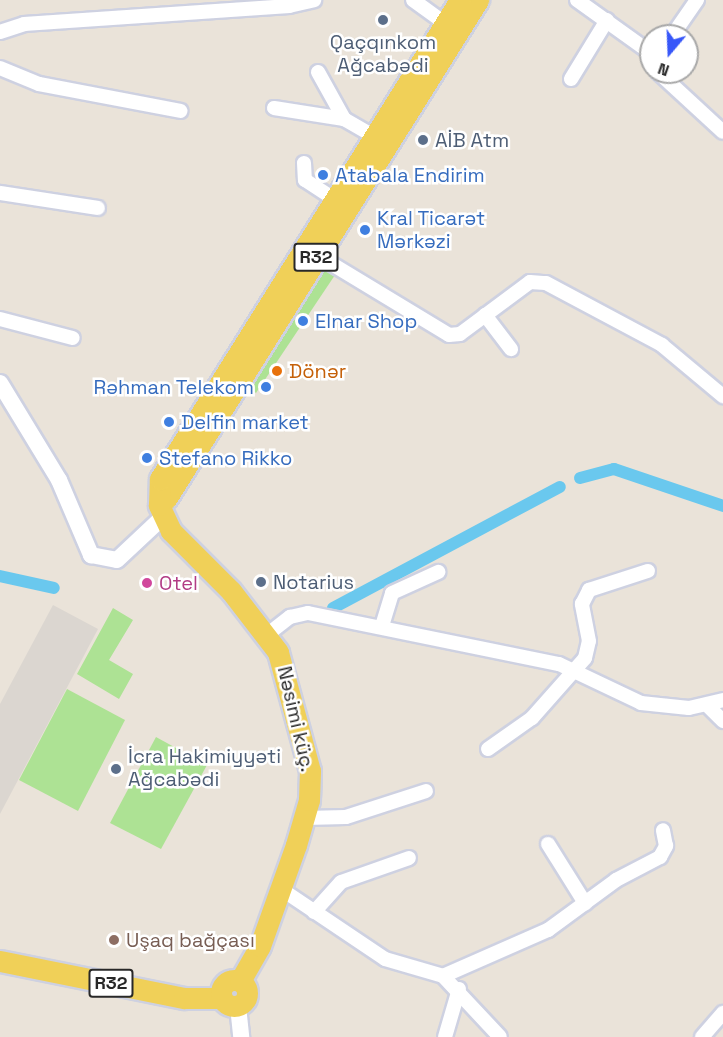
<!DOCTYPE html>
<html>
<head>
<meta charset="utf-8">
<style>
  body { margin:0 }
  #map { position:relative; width:723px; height:1037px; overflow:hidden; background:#eae3d9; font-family:"Space Grotesk",sans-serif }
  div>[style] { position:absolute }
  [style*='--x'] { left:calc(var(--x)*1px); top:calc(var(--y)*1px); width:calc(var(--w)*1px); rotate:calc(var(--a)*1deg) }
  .green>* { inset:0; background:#ade294 }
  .plaza>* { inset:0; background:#dbd6d0 }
  .canal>* { height:12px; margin:-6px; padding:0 6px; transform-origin:6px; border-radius:6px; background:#6ac8ee }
  .roads { filter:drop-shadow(2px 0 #ced1e1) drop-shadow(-2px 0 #ced1e1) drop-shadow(0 2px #ced1e1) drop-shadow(0 -2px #ced1e1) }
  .minor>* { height:14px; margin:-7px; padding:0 7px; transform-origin:7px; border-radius:7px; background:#fff }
  .tertiary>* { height:16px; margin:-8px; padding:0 8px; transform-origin:8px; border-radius:8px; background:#fff }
  .primary>* { height:21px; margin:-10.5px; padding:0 10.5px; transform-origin:10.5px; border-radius:10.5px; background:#f0d058 }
  .primary>.ring { margin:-10.5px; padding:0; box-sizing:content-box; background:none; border:21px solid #f0d058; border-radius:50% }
  .dots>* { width:16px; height:16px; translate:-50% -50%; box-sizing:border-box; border:3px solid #fff; border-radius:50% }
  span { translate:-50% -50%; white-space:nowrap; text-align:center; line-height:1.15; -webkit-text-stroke:5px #fff; paint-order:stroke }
  .shield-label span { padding:2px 4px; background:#fff; border:2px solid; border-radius:4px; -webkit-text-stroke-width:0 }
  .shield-label { font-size:18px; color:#282828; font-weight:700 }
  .service-label { font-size:20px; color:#4e5e75 }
  .left { translate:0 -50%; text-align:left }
  .shop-label { font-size:20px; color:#366cbe }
  .right { translate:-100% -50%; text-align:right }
  .food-label { font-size:20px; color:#c56008 }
  .hotel-label { font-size:20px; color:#b23c85 }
  .street-label { font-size:20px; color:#282828 }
  .education-label { font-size:20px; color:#785e54 }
  .north { position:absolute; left:639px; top:24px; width:60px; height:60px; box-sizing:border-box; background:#fff; border:2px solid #a9a9a9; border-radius:50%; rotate:199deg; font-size:16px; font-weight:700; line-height:24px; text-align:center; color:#282828 }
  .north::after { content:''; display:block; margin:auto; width:21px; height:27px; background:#3757f9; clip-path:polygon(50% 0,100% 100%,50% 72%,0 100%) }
</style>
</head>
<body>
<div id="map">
  <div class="green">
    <div style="clip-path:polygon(321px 268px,335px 275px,256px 393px,246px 385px)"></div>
    <div style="clip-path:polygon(113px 608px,133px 620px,109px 660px,133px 674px,119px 699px,77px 674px)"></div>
    <div style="clip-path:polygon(67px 689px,125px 720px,78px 811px,19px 780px)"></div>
    <div style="clip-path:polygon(156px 737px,207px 765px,161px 849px,110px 823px)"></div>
  </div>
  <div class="plaza">
    <div style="clip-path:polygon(53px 605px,98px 629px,0 814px,0 704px)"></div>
  </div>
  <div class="canal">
    <div style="--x:580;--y:478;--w:35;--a:-15"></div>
    <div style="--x:614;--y:469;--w:115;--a:18.7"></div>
    <div style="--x:0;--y:576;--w:55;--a:12.5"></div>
    <div style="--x:333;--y:608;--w:257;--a:-28.1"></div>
  </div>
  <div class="roads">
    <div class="minor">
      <div style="--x:413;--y:0;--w:39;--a:36"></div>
      <div style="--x:577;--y:0;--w:91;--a:35.6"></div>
      <div style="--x:0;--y:32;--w:25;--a:-18"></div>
      <div style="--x:24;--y:24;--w:266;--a:-3.9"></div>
      <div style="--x:289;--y:6;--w:26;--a:-13"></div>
      <div style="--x:672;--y:36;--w:44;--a:-55.2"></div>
      <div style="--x:0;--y:68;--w:42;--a:22.3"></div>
      <div style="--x:39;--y:84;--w:144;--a:10.8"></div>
      <div style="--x:318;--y:72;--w:54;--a:61"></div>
      <div style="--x:658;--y:72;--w:88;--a:42.7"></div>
      <div style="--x:571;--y:79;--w:69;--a:-58.6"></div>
      <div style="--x:274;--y:108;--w:71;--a:8.9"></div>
      <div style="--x:344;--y:119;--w:34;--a:30"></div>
      <div style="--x:304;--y:163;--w:17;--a:87"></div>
      <div style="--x:305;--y:180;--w:35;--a:33"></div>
      <div style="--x:0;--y:193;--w:99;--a:8.7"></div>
      <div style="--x:317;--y:255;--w:154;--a:31.2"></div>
      <div style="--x:449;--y:335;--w:11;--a:-5"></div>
      <div style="--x:460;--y:334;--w:87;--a:-36.6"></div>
      <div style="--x:530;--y:282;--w:16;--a:4"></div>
      <div style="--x:546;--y:283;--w:132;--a:28.1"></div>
      <div style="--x:662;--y:345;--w:80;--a:39.9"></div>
      <div style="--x:485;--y:315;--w:43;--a:52.6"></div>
      <div style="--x:0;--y:319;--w:75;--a:14.6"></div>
      <div style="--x:382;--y:626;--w:34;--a:-73"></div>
      <div style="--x:392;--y:593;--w:51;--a:-24.5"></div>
      <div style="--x:268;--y:634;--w:28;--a:-38"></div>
      <div style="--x:290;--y:617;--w:18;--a:-13"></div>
      <div style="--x:308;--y:613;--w:256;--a:11.5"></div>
      <div style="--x:559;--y:664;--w:91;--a:25.4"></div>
      <div style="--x:641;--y:703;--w:48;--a:5.9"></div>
      <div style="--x:689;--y:708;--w:35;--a:-13"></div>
      <div style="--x:709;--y:707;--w:20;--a:45"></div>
      <div style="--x:488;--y:749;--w:54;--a:-35.2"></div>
      <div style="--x:532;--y:718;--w:80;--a:-48.5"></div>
      <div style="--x:585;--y:658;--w:17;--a:-77"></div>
      <div style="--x:589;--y:641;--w:38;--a:-101"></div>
      <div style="--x:582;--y:604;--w:16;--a:-63"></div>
      <div style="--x:589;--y:590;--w:62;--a:-17.9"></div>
      <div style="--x:305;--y:818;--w:41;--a:-1.4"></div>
      <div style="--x:346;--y:817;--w:84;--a:-18"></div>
      <div style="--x:548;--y:844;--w:70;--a:57.9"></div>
      <div style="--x:281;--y:889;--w:125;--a:33.9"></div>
      <div style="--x:385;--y:959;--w:60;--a:16.3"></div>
      <div style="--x:443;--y:976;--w:83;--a:46.9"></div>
      <div style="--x:314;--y:912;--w:40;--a:-48"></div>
      <div style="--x:341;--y:882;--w:72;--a:-19.4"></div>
      <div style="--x:443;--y:976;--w:115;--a:-23.7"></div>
      <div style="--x:548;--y:930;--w:84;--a:-36.3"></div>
      <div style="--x:616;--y:880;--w:50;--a:-27.6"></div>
      <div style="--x:660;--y:857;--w:13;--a:-61"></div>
      <div style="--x:666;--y:846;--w:16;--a:-101"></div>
      <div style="--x:445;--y:1037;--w:50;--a:-73.7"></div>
      <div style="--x:702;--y:1037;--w:32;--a:-49"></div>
    </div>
    <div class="tertiary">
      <div style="--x:0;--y:383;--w:114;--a:58.7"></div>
      <div style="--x:59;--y:480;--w:82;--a:66.9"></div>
      <div style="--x:91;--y:555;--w:26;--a:11"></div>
      <div style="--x:117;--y:560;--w:63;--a:-43.1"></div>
      <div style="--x:238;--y:1006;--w:31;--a:84"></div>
    </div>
    <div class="primary">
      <div style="--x:166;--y:499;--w:589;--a:-57.98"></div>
      <div style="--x:0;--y:961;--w:188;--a:11.4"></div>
      <div style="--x:184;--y:998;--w:38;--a:0"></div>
      <div class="ring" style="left:221px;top:980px;width:5px;height:5px"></div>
      <div style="--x:240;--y:981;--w:40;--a:-60.3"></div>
      <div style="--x:260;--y:946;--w:107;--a:-70.4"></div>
      <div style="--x:296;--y:845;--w:47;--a:-73.9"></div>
      <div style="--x:309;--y:800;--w:29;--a:-88"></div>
      <div style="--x:310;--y:771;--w:123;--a:-105.1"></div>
      <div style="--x:278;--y:652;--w:77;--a:-127.6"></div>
      <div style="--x:231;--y:591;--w:85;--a:-135"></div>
      <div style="--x:171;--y:531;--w:29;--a:-115"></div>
      <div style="--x:159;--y:505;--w:26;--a:-88"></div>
      <div style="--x:160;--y:479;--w:565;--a:-57.94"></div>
    </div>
  </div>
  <div class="dots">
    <div style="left:383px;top:20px;background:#5c6f8a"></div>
    <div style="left:423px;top:140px;background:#5c6f8a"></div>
    <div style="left:323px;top:175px;background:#3f7fe0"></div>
    <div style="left:365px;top:230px;background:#3f7fe0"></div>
    <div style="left:303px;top:321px;background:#3f7fe0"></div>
    <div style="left:277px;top:371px;background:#e8710a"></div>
    <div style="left:266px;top:387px;background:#3f7fe0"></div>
    <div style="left:169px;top:422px;background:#3f7fe0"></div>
    <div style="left:147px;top:458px;background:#3f7fe0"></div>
    <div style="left:261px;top:582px;background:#5c6f8a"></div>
    <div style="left:147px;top:583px;background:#d1479c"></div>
    <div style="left:116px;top:769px;background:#5c6f8a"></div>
    <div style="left:114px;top:940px;background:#8d6e63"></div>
  </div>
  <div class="shield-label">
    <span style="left:316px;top:257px">R32</span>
    <span style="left:111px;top:983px">R32</span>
  </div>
  <div class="service-label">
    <span style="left:383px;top:54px">Qaçqınkom<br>Ağcabədi</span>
    <span class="left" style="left:435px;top:140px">AİB Atm</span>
    <span class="left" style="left:273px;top:582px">Notarius</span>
    <span class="left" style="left:128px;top:768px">İcra Hakimiyyəti<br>Ağcabədi</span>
  </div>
  <div class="shop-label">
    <span class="left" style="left:335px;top:175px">Atabala Endirim</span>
    <span class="left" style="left:377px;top:230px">Kral Ticarət<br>Mərkəzi</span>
    <span class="left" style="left:315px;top:321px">Elnar Shop</span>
    <span class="right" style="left:254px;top:387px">Rəhman Telekom</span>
    <span class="left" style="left:181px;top:422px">Delfin market</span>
    <span class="left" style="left:159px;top:458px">Stefano Rikko</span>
  </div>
  <div class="food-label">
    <span class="left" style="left:289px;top:371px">Dönər</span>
  </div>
  <div class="hotel-label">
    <span class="left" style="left:159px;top:583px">Otel</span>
  </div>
  <div class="street-label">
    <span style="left:296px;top:719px;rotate:77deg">Nəsimi küç.</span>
  </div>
  <div class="education-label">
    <span class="left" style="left:126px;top:940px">Uşaq bağçası</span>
  </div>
  <div class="north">N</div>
</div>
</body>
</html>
